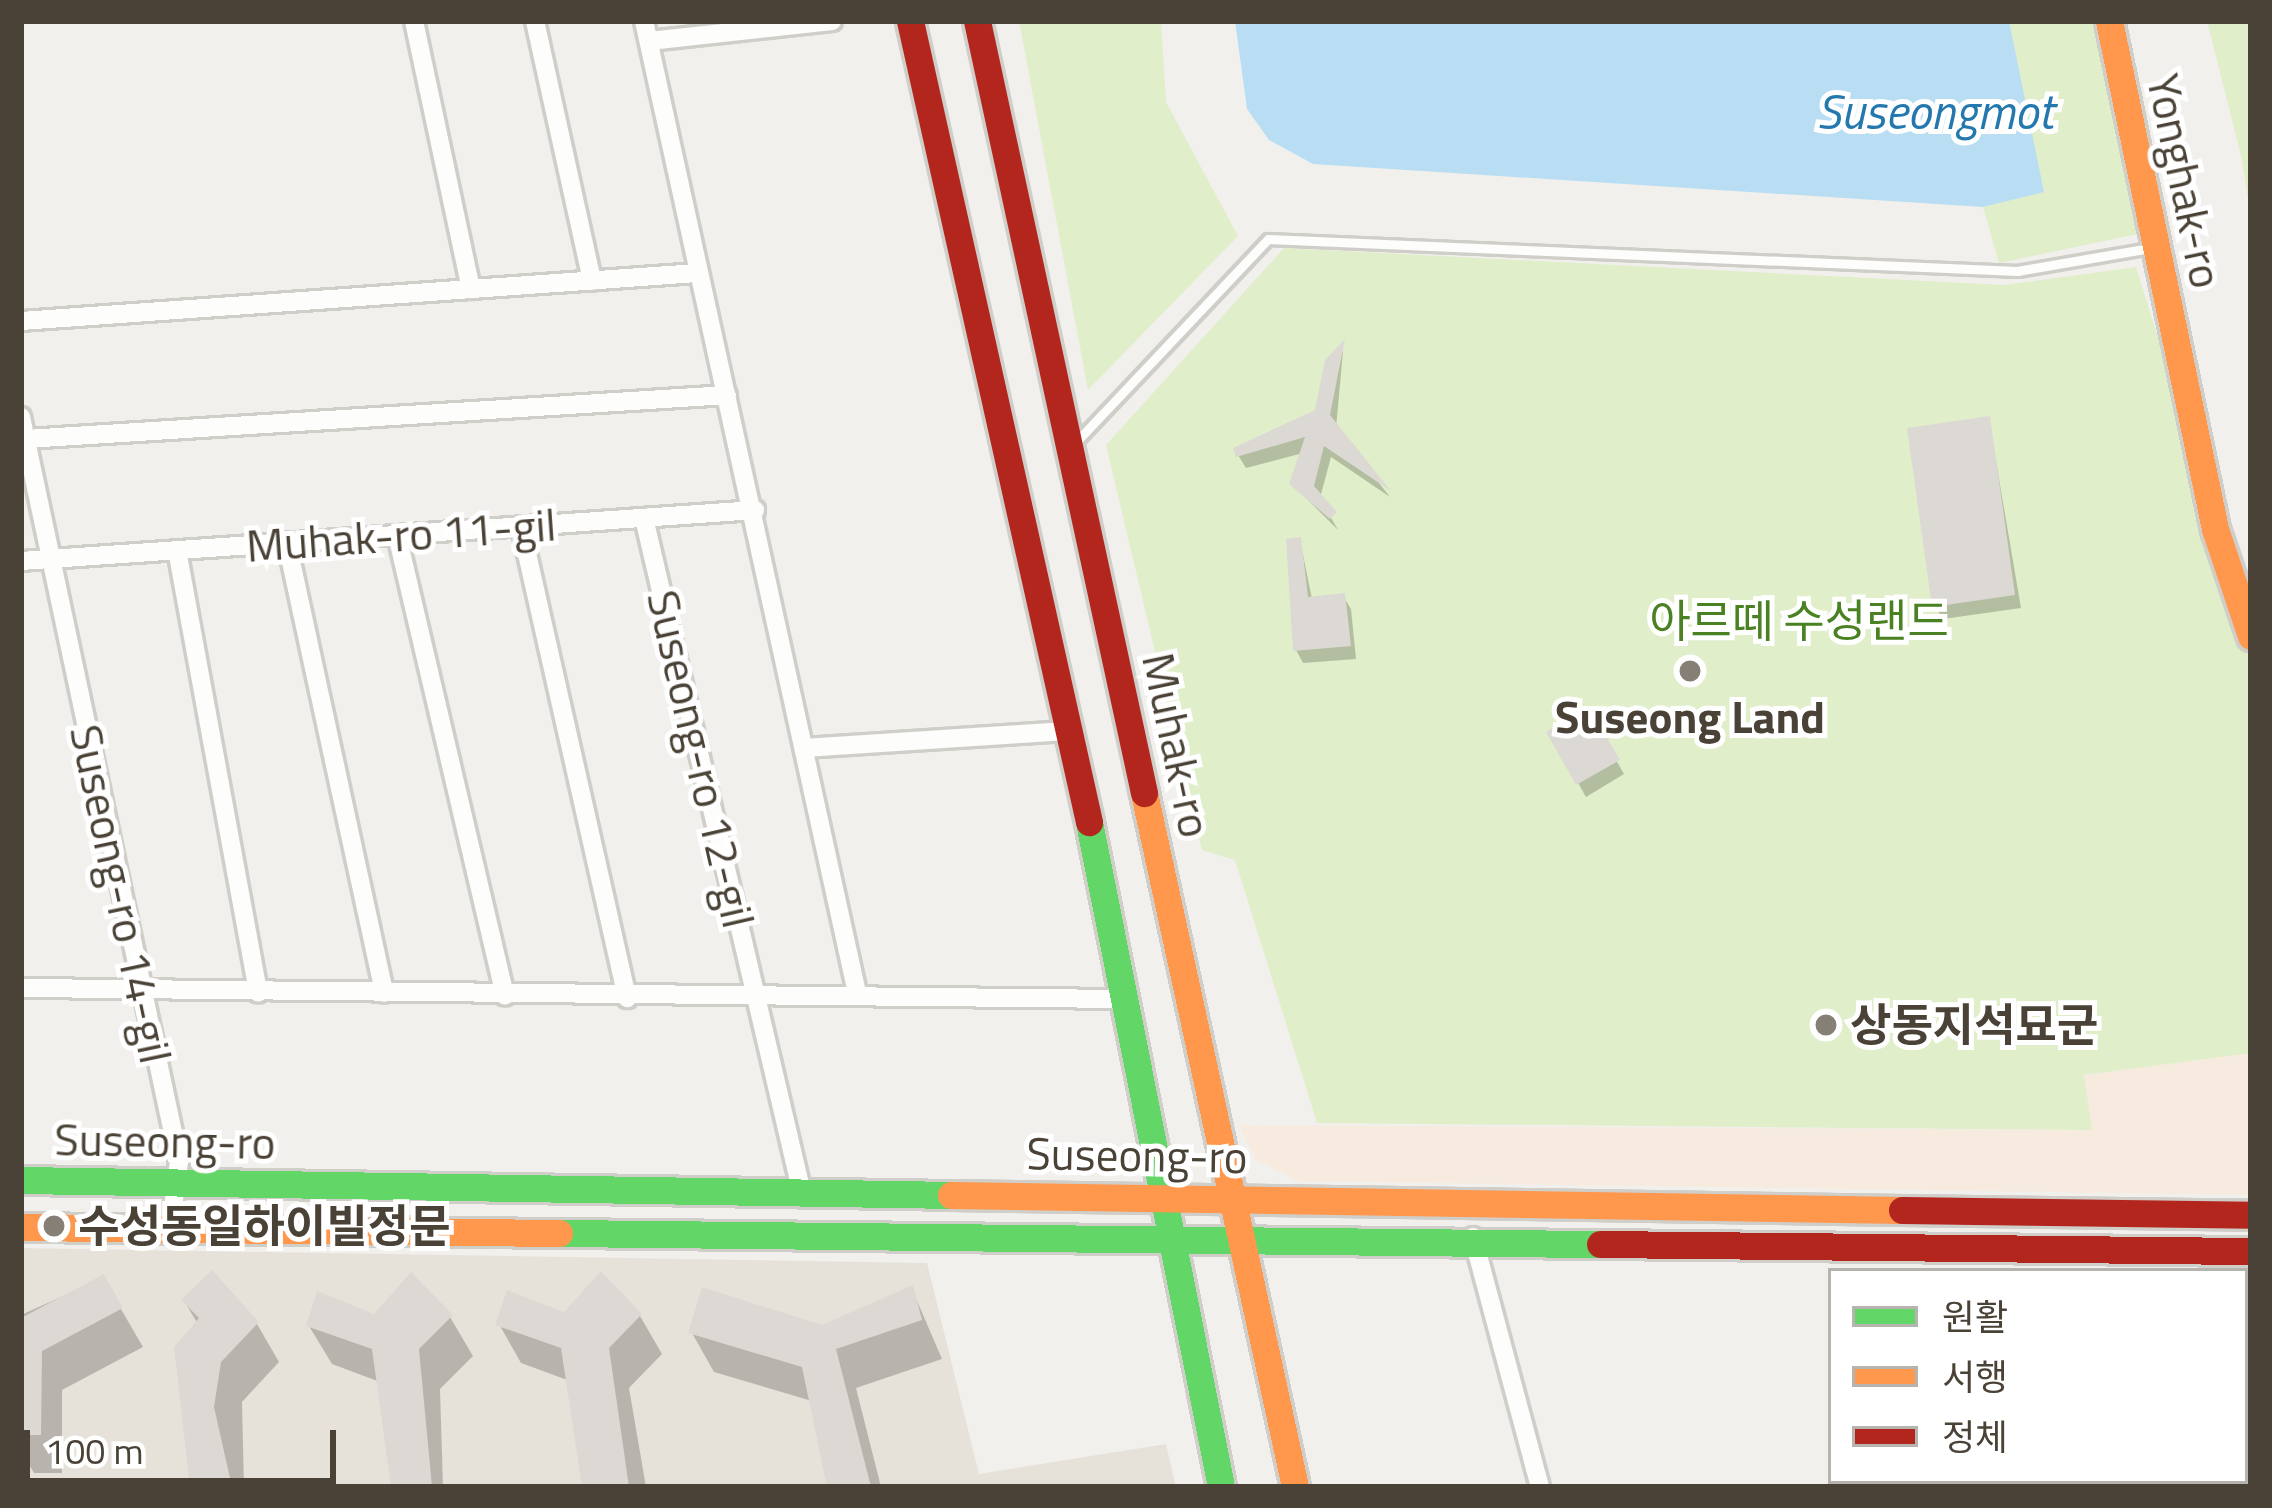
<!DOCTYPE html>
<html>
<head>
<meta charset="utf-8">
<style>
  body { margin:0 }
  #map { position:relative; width:2272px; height:1508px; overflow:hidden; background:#f2f0ec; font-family:"Titillium Web","Noto Sans KR",sans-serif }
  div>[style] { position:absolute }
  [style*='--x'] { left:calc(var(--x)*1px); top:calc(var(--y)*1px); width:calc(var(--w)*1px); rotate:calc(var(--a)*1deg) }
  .residential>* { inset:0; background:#e7e2d9 }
  .commercial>* { inset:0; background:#f6ebde }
  .green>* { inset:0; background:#e0eeca }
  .water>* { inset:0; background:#b9def4 }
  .shadow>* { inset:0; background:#0003 }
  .building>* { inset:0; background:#dcd9d4 }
  .roads { filter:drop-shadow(3px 0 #d0cec9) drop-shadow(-3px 0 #d0cec9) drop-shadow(0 3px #d0cec9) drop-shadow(0 -3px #d0cec9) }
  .lane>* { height:9px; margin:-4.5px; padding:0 4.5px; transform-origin:4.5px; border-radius:4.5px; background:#fdfdfc }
  .street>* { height:18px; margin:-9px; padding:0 9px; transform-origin:9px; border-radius:9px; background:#fdfdfc }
  .fast>* { height:27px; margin:-13.5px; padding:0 13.5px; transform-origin:13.5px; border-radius:13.5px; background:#63d668 }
  .slow>* { height:27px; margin:-13.5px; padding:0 13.5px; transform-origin:13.5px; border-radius:13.5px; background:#ff974d }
  .jam>* { height:27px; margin:-13.5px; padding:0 13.5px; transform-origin:13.5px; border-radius:13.5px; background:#b3261e }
  .dots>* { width:33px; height:33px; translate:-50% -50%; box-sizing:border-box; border:6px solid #fff; border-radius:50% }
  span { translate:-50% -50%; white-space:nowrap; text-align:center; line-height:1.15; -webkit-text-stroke:10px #fff; paint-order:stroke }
  .street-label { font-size:45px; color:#4a4236 }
  .park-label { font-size:45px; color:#4a8223 }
  .poi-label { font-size:45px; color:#4a4236; font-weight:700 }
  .left { translate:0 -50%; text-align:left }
  .water-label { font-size:48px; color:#2378ae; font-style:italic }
  .frame { position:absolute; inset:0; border:24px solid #4a4236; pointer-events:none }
  .legend { position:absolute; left:1828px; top:1268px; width:420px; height:216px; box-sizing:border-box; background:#fff; border:3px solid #b7b3af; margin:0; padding:15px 21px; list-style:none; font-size:36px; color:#4a4236 }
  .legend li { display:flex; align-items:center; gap:24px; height:60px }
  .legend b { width:60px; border:3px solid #b7b3af }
  .scale { position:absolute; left:24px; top:1430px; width:312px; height:54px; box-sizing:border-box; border:6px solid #4a4236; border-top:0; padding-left:15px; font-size:36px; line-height:42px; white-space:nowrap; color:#4a4236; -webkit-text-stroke:9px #fff; paint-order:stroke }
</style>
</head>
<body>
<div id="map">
  <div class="residential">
    <div style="clip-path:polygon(21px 1248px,927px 1263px,979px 1474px,1166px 1444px,1176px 1487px,21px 1487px)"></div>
  </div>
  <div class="commercial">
    <div style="clip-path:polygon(2251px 1053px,2251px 1195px,1298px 1181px,1256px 1160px,1239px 1125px,2091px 1130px,2084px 1075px)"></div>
  </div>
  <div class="green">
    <div style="clip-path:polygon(1019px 21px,1161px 21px,1166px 102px,1238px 236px,1088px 390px)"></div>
    <div style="clip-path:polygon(2009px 21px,2095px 21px,2143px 233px,1999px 263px,1983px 207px,2043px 192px)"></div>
    <div style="clip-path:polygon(2207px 21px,2251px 21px,2251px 216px,2241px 156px)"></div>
    <div style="clip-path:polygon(1284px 248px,2004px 285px,2136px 267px,2251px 637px,2251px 1053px,2084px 1075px,2092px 1130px,1317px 1123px,1235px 860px,1202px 850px,1106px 445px)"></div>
  </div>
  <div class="water">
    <div style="clip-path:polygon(1235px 21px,2009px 21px,2044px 192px,1983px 207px,1313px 164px,1269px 140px,1247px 109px)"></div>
  </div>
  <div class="shadow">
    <div style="clip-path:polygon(1343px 351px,1336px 428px,1390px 497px,1331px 457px,1320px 498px,1338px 530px,1292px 484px,1303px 453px,1246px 468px,1238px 455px,1317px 412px,1328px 362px)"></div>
    <div style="clip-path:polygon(1989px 420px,2021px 608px,1943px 619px,1935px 606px)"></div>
    <div style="clip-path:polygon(1300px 540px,1312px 599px,1343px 596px,1351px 609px,1356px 659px,1303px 663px,1296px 650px)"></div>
    <div style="clip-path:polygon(1588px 711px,1624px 774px,1586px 797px,1550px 733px)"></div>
    <div style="clip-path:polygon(103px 1278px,143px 1347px,62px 1390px,62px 1473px,34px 1473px,21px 1451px,21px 1315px)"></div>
    <div style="clip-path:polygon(912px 1289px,942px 1359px,856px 1388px,881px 1487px,830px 1487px,812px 1401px,714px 1372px,692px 1333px,822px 1328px)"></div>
    <div style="clip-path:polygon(184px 1301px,257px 1324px,279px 1362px,242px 1402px,244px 1487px,196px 1487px,178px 1348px,198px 1324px)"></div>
    <div style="clip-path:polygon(564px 1316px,640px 1316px,662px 1354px,629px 1388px,646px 1487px,589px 1487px,570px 1381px,521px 1363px,499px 1324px)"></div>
    <div style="clip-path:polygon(375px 1317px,450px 1317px,473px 1356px,440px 1389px,443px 1487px,399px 1487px,380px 1382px,332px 1364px,309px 1326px)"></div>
  </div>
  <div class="building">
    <div style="clip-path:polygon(1345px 339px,1330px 415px,1391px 491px,1324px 446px,1314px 486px,1337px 512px,1330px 519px,1289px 484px,1305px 437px,1236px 457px,1233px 448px,1315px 410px,1325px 360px)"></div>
    <div style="clip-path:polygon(1990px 416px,2015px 595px,1932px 607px,1907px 428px)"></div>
    <div style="clip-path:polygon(1301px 537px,1308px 597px,1345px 593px,1351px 646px,1293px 651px,1286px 539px)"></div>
    <div style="clip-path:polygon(1589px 707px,1620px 760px,1576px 785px,1546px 732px)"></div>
    <div style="clip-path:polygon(212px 1270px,259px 1322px,221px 1362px,214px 1407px,232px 1487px,190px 1487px,174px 1347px,199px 1318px,181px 1300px)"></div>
    <div style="clip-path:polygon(601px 1271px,642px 1314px,609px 1348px,629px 1487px,582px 1487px,561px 1348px,495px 1325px,507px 1290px,564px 1312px)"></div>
    <div style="clip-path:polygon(411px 1272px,453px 1315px,419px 1349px,432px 1487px,391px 1487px,372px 1349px,306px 1326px,317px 1291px,374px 1314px)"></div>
    <div style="clip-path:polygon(104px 1274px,123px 1308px,42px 1351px,41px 1435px,21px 1435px,21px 1318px)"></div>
    <div style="clip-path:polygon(913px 1285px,922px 1320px,836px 1349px,871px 1487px,827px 1487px,802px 1367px,688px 1333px,702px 1287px,822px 1325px)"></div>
  </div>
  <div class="roads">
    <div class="lane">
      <div style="--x:1076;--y:442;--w:279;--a:-46.6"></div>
      <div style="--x:1268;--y:239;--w:750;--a:2.45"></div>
      <div style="--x:2017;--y:271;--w:135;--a:-9.8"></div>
    </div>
    <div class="street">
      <div style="--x:414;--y:21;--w:274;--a:78"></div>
      <div style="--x:535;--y:21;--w:266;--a:77.6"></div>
      <div style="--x:644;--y:21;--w:995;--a:77.64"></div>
      <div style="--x:649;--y:41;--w:184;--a:-6.2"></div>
      <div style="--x:21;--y:321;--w:679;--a:-4.06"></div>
      <div style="--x:21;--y:417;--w:761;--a:78.01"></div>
      <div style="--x:179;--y:1161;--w:70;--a:97.4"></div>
      <div style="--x:26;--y:439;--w:702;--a:-3.59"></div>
      <div style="--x:644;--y:518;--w:689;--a:76.83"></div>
      <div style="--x:521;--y:527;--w:483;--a:77.3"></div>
      <div style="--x:397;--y:535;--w:473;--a:76.8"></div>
      <div style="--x:287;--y:543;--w:460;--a:77.8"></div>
      <div style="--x:177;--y:550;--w:450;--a:79.6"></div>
      <div style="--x:21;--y:561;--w:736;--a:-3.97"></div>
      <div style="--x:805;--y:748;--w:265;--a:-3.7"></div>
      <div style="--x:21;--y:988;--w:1108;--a:0.57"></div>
      <div style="--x:1473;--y:1237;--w:259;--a:75"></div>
      <div style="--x:2186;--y:1481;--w:6;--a:72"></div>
      <div style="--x:1877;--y:1487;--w:66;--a:-5.2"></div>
    </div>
    <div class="fast">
      <div style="--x:1089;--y:822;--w:678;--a:78.77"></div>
      <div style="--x:21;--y:1180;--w:930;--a:0.92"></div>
      <div style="--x:559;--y:1233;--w:1041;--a:0.61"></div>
    </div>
    <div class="slow">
      <div style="--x:2109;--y:21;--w:519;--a:78.21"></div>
      <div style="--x:2215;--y:529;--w:113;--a:71.4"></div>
      <div style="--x:1144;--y:793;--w:710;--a:77.72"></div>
      <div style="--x:951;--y:1195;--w:951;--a:0.9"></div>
      <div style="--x:21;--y:1227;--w:538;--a:0.64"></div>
    </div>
    <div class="jam">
      <div style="--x:910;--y:21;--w:821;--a:77.4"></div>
      <div style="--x:977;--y:21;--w:790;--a:77.79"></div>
      <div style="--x:1902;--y:1210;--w:349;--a:0.8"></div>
      <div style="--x:1600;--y:1244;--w:651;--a:0.62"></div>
    </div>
  </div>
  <div class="dots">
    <div style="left:1690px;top:671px;background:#857f76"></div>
    <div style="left:1826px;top:1025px;background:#857f76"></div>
    <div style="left:54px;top:1226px;background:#857f76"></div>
  </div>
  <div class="street-label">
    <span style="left:2185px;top:181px;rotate:78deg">Yonghak-ro</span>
    <span style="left:401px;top:535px;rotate:-4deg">Muhak-ro 11-gil</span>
    <span style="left:1177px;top:745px;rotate:78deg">Muhak-ro</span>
    <span style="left:701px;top:759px;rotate:77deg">Suseong-ro 12-gil</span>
    <span style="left:121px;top:894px;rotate:78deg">Suseong-ro 14-gil</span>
    <span style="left:165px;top:1141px;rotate:1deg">Suseong-ro</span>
    <span style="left:1137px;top:1155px;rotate:1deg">Suseong-ro</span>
  </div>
  <div class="park-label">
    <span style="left:1799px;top:621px">아르떼 수성랜드</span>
  </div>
  <div class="poi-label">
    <span style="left:1690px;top:717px">Suseong Land</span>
    <span class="left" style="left:1850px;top:1025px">상동지석묘군</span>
    <span class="left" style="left:78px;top:1226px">수성동일하이빌정문</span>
  </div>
  <div class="water-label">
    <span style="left:1935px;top:112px">Suseongmot</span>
  </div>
  <div class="frame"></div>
  <ul class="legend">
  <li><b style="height:15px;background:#63d668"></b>원활</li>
  <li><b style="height:15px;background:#ff974d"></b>서행</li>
  <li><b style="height:15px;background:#b3261e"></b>정체</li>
  </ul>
  <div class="scale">100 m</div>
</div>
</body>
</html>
